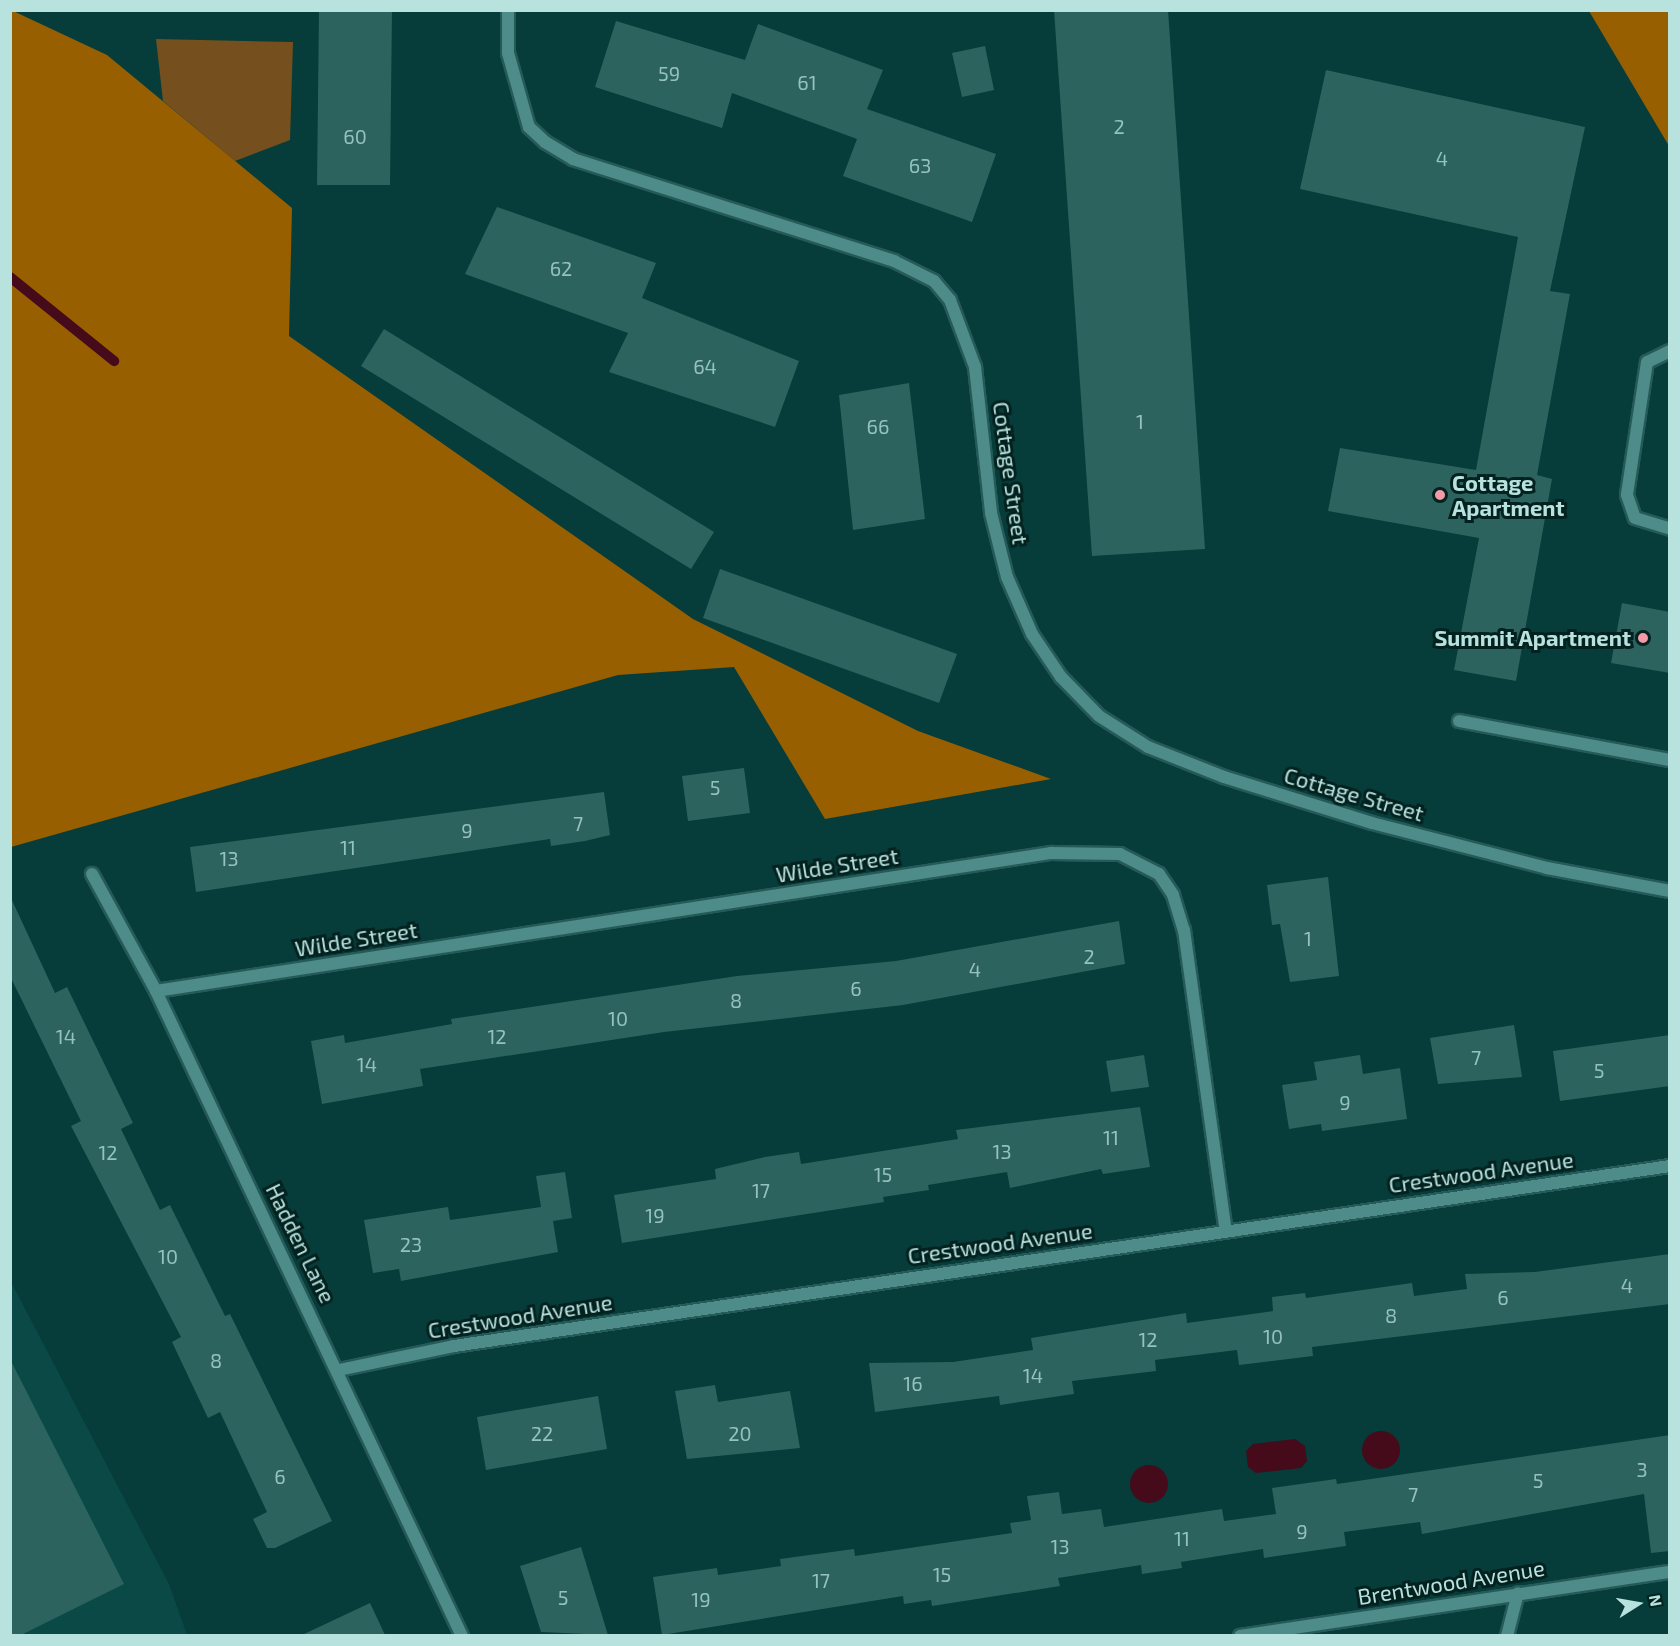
<!DOCTYPE html>
<html>
<head>
<meta charset="utf-8">
<style>
  body { margin:0 }
  #map { position:relative; width:1680px; height:1646px; overflow:hidden; background:#063c3a; font-family:"Exo 2",sans-serif }
  div>[style] { position:absolute }
  [style*='--x'] { left:calc(var(--x)*1px); top:calc(var(--y)*1px); width:calc(var(--w)*1px); rotate:calc(var(--a)*1deg) }
  .built>* { inset:0; background:#0a4946 }
  .green>* { inset:0; background:#754f1e }
  .forest>* { inset:0; background:#985f00 }
  .water>* { inset:0; background:#450b1b }
  .round { border-radius:50% }
  .stream>* { height:10px; margin:-5px; padding:0 5px; transform-origin:5px; border-radius:5px; background:#450b1b }
  .building>* { inset:0; background:#2c635f }
  .roads { filter:drop-shadow(2px 0 #265a58) drop-shadow(-2px 0 #265a58) drop-shadow(0 2px #265a58) drop-shadow(0 -2px #265a58) }
  .service>* { height:12px; margin:-6px; padding:0 6px; transform-origin:6px; border-radius:6px; background:#4d8c88 }
  .minor>* { height:12px; margin:-6px; padding:0 6px; transform-origin:6px; border-radius:6px; background:#4d8c88 }
  .dots>* { width:16px; height:16px; translate:-50% -50%; box-sizing:border-box; border:3px solid #03211f; border-radius:50% }
  span { translate:-50% -50%; white-space:nowrap; text-align:center; line-height:1.15; -webkit-text-stroke:6px #03211f; paint-order:stroke }
  .number-label { font-size:20px; color:#95c2be }
  .number-label span { -webkit-text-stroke-width:0 }
  .street-label { font-size:22px; color:#b8e2de }
  .poi-label { font-size:22px; color:#b8e2de; font-weight:700 }
  .left { translate:0 -50%; text-align:left }
  .right { translate:-100% -50%; text-align:right }
  .frame { position:absolute; inset:0; border:12px solid #b8e2de; pointer-events:none }
  .north { position:absolute; left:1608px; top:1574px; width:60px; height:60px; -webkit-text-stroke:4px #03211f; paint-order:stroke; rotate:79deg; font-size:16px; font-weight:700; line-height:24px; text-align:center; color:#b8e2de }
  .north::after { content:''; display:block; margin:auto; width:21px; height:27px; background:#b8e2de; clip-path:polygon(50% 0,100% 100%,50% 72%,0 100%) }
</style>
</head>
<body>
<div id="map">
  <div class="built">
    <div style="clip-path:polygon(10px 1280px,169px 1584px,187px 1635px,11px 1635px)"></div>
  </div>
  <div class="green">
    <div style="clip-path:polygon(156px 39px,293px 42px,290px 140px,235px 161px,163px 101px)"></div>
  </div>
  <div class="forest">
    <div style="clip-path:polygon(11px 10px,107px 55px,292px 208px,289px 336px,693px 619px,918px 731px,1051px 779px,825px 819px,734px 667px,618px 675px,11px 847px)"></div>
    <div style="clip-path:polygon(1589px 11px,1669px 11px,1669px 146px)"></div>
  </div>
  <div class="water">
    <div class="round" style="left:1362px;top:1431px;width:38px;height:38px"></div>
    <div style="clip-path:polygon(1295px 1439px,1305px 1446px,1307px 1461px,1301px 1468px,1256px 1473px,1248px 1467px,1246px 1451px,1253px 1444px)"></div>
    <div class="round" style="left:1130px;top:1465px;width:38px;height:38px"></div>
  </div>
  <div class="stream">
    <div style="--x:10;--y:277;--w:134;--a:38.9"></div>
  </div>
  <div class="building">
    <div style="clip-path:polygon(319px 10px,392px 10px,390px 185px,317px 185px)"></div>
    <div style="clip-path:polygon(1054px 10px,1168px 10px,1205px 549px,1092px 556px)"></div>
    <div style="clip-path:polygon(616px 21px,745px 60px,758px 24px,883px 70px,867px 109px,996px 154px,972px 222px,843px 176px,857px 139px,732px 93px,722px 128px,595px 87px)"></div>
    <div style="clip-path:polygon(985px 46px,994px 90px,962px 97px,952px 53px)"></div>
    <div style="clip-path:polygon(1326px 70px,1585px 127px,1550px 291px,1570px 294px,1537px 475px,1552px 479px,1516px 681px,1454px 670px,1479px 538px,1328px 511px,1340px 448px,1476px 470px,1518px 237px,1300px 189px)"></div>
    <div style="clip-path:polygon(497px 207px,656px 263px,642px 298px,799px 361px,775px 427px,609px 372px,628px 333px,465px 274px)"></div>
    <div style="clip-path:polygon(384px 329px,714px 532px,691px 569px,361px 366px)"></div>
    <div style="clip-path:polygon(909px 383px,925px 519px,853px 530px,839px 395px)"></div>
    <div style="clip-path:polygon(720px 569px,957px 654px,939px 703px,703px 618px)"></div>
    <div style="clip-path:polygon(1622px 603px,1670px 612px,1670px 673px,1611px 663px)"></div>
    <div style="clip-path:polygon(744px 768px,750px 813px,688px 821px,682px 776px)"></div>
    <div style="clip-path:polygon(604px 792px,610px 835px,585px 841px,551px 846px,550px 839px,196px 892px,190px 847px)"></div>
    <div style="clip-path:polygon(1328px 877px,1339px 976px,1290px 982px,1280px 924px,1272px 925px,1267px 885px)"></div>
    <div style="clip-path:polygon(10px 896px,55px 993px,67px 987px,133px 1123px,121px 1129px,160px 1210px,170px 1205px,225px 1316px,230px 1314px,332px 1521px,275px 1548px,267px 1548px,253px 1519px,267px 1512px,220px 1412px,208px 1418px,172px 1342px,181px 1337px,71px 1126px,81px 1121px,10px 976px)"></div>
    <div style="clip-path:polygon(1119px 921px,1125px 964px,903px 1005px,664px 1032px,420px 1069px,423px 1086px,322px 1104px,311px 1041px,344px 1035px,345px 1043px,452px 1024px,451px 1019px,737px 976px,896px 961px)"></div>
    <div style="clip-path:polygon(1514px 1025px,1522px 1077px,1438px 1084px,1430px 1038px)"></div>
    <div style="clip-path:polygon(1670px 1035px,1670px 1086px,1560px 1101px,1553px 1051px)"></div>
    <div style="clip-path:polygon(1144px 1055px,1149px 1087px,1111px 1092px,1106px 1061px)"></div>
    <div style="clip-path:polygon(1360px 1055px,1363px 1074px,1400px 1068px,1407px 1119px,1322px 1131px,1321px 1124px,1289px 1129px,1282px 1085px,1317px 1080px,1314px 1062px)"></div>
    <div style="clip-path:polygon(1140px 1107px,1150px 1167px,1103px 1174px,1101px 1169px,1010px 1188px,1007px 1172px,928px 1185px,929px 1190px,883px 1197px,884px 1202px,622px 1243px,614px 1195px,716px 1179px,715px 1169px,765px 1157px,799px 1152px,801px 1164px,958px 1139px,956px 1130px)"></div>
    <div style="clip-path:polygon(565px 1172px,572px 1218px,553px 1221px,558px 1252px,401px 1281px,399px 1269px,373px 1273px,364px 1220px,448px 1207px,450px 1220px,541px 1207px,536px 1176px)"></div>
    <div style="clip-path:polygon(1670px 1254px,1670px 1304px,1312px 1347px,1313px 1356px,1239px 1365px,1237px 1350px,1155px 1360px,1156px 1371px,1072px 1381px,1074px 1394px,1000px 1405px,999px 1396px,875px 1412px,869px 1363px,953px 1362px,1033px 1350px,1031px 1338px,1186px 1313px,1187px 1323px,1273px 1311px,1272px 1297px,1305px 1293px,1306px 1298px,1412px 1283px,1414px 1296px,1467px 1289px,1465px 1274px,1535px 1272px)"></div>
    <div style="clip-path:polygon(10px 1359px,124px 1584px,21px 1635px,10px 1635px)"></div>
    <div style="clip-path:polygon(715px 1385px,718px 1402px,790px 1391px,800px 1448px,687px 1459px,675px 1391px)"></div>
    <div style="clip-path:polygon(598px 1396px,607px 1449px,486px 1470px,477px 1417px)"></div>
    <div style="clip-path:polygon(1670px 1435px,1670px 1551px,1651px 1553px,1644px 1494px,1422px 1534px,1420px 1522px,1344px 1532px,1346px 1546px,1264px 1558px,1263px 1549px,1181px 1562px,1182px 1568px,1142px 1574px,1141px 1565px,1058px 1578px,1060px 1586px,932px 1606px,931px 1600px,904px 1604px,903px 1596px,662px 1635px,653px 1577px,717px 1568px,718px 1575px,781px 1566px,780px 1559px,854px 1549px,855px 1556px,1012px 1533px,1010px 1523px,1031px 1520px,1027px 1496px,1059px 1492px,1062px 1514px,1101px 1509px,1104px 1527px,1222px 1509px,1224px 1521px,1276px 1514px,1272px 1488px,1336px 1479px,1337px 1484px)"></div>
    <div style="clip-path:polygon(581px 1547px,608px 1635px,541px 1632px,520px 1566px)"></div>
    <div style="clip-path:polygon(370px 1603px,385px 1635px,302px 1635px)"></div>
  </div>
  <div class="roads">
    <div class="service">
      <div style="--x:1670;--y:351;--w:25;--a:154"></div>
      <div style="--x:1647;--y:362;--w:134;--a:98.6"></div>
      <div style="--x:1627;--y:495;--w:24;--a:71"></div>
      <div style="--x:1635;--y:518;--w:37;--a:17"></div>
      <div style="--x:1459;--y:721;--w:215;--a:10.5"></div>
      <div style="--x:1507;--y:1636;--w:44;--a:-75.7"></div>
    </div>
    <div class="minor">
      <div style="--x:508;--y:10;--w:43;--a:90"></div>
      <div style="--x:508;--y:53;--w:77;--a:74.2"></div>
      <div style="--x:529;--y:127;--w:22;--a:43"></div>
      <div style="--x:545;--y:142;--w:33;--a:31"></div>
      <div style="--x:573;--y:159;--w:337;--a:17.6"></div>
      <div style="--x:894;--y:261;--w:45;--a:26.6"></div>
      <div style="--x:934;--y:281;--w:25;--a:50"></div>
      <div style="--x:950;--y:300;--w:72;--a:69.5"></div>
      <div style="--x:975;--y:367;--w:147;--a:83.7"></div>
      <div style="--x:991;--y:513;--w:66;--a:76"></div>
      <div style="--x:1007;--y:577;--w:62;--a:66.3"></div>
      <div style="--x:1032;--y:634;--w:52;--a:56"></div>
      <div style="--x:1061;--y:677;--w:54;--a:45.7"></div>
      <div style="--x:1099;--y:716;--w:58;--a:32.3"></div>
      <div style="--x:1148;--y:747;--w:82;--a:21.5"></div>
      <div style="--x:1224;--y:777;--w:155;--a:17.3"></div>
      <div style="--x:1372;--y:823;--w:181;--a:14.4"></div>
      <div style="--x:1547;--y:868;--w:125;--a:10.6"></div>
      <div style="--x:92;--y:874;--w:133;--a:61.3"></div>
      <div style="--x:156;--y:991;--w:714;--a:64.62"></div>
      <div style="--x:156;--y:991;--w:906;--a:-8.77"></div>
      <div style="--x:1051;--y:853;--w:69;--a:0.8"></div>
      <div style="--x:1120;--y:854;--w:44;--a:27.1"></div>
      <div style="--x:1159;--y:874;--w:25;--a:56"></div>
      <div style="--x:1173;--y:895;--w:37;--a:73"></div>
      <div style="--x:1184;--y:930;--w:304;--a:82.1"></div>
      <div style="--x:339;--y:1370;--w:117;--a:-11.8"></div>
      <div style="--x:454;--y:1346;--w:1229;--a:-8.42"></div>
      <div style="--x:1240;--y:1636;--w:435;--a:-8.5"></div>
    </div>
  </div>
  <div class="dots">
    <div style="left:1440px;top:495px;background:#f39aa8"></div>
    <div style="left:1643px;top:638px;background:#f39aa8"></div>
  </div>
  <div class="number-label">
    <span style="left:669px;top:73px">59</span>
    <span style="left:807px;top:82px">61</span>
    <span style="left:1119px;top:126px">2</span>
    <span style="left:355px;top:136px">60</span>
    <span style="left:1442px;top:158px">4</span>
    <span style="left:920px;top:165px">63</span>
    <span style="left:561px;top:268px">62</span>
    <span style="left:705px;top:366px">64</span>
    <span style="left:1140px;top:421px">1</span>
    <span style="left:878px;top:426px">66</span>
    <span style="left:715px;top:787px">5</span>
    <span style="left:578px;top:823px">7</span>
    <span style="left:467px;top:830px">9</span>
    <span style="left:348px;top:847px">11</span>
    <span style="left:229px;top:858px">13</span>
    <span style="left:1308px;top:938px">1</span>
    <span style="left:1089px;top:956px">2</span>
    <span style="left:975px;top:969px">4</span>
    <span style="left:856px;top:988px">6</span>
    <span style="left:736px;top:1000px">8</span>
    <span style="left:618px;top:1018px">10</span>
    <span style="left:66px;top:1036px">14</span>
    <span style="left:497px;top:1036px">12</span>
    <span style="left:1476px;top:1057px">7</span>
    <span style="left:367px;top:1064px">14</span>
    <span style="left:1599px;top:1070px">5</span>
    <span style="left:1345px;top:1102px">9</span>
    <span style="left:1111px;top:1137px">11</span>
    <span style="left:1002px;top:1151px">13</span>
    <span style="left:108px;top:1152px">12</span>
    <span style="left:883px;top:1174px">15</span>
    <span style="left:761px;top:1190px">17</span>
    <span style="left:655px;top:1215px">19</span>
    <span style="left:411px;top:1244px">23</span>
    <span style="left:168px;top:1256px">10</span>
    <span style="left:1627px;top:1285px">4</span>
    <span style="left:1503px;top:1297px">6</span>
    <span style="left:1391px;top:1315px">8</span>
    <span style="left:1273px;top:1336px">10</span>
    <span style="left:1148px;top:1339px">12</span>
    <span style="left:216px;top:1360px">8</span>
    <span style="left:1033px;top:1375px">14</span>
    <span style="left:913px;top:1383px">16</span>
    <span style="left:542px;top:1433px">22</span>
    <span style="left:740px;top:1433px">20</span>
    <span style="left:1642px;top:1469px">3</span>
    <span style="left:280px;top:1476px">6</span>
    <span style="left:1538px;top:1480px">5</span>
    <span style="left:1413px;top:1494px">7</span>
    <span style="left:1302px;top:1531px">9</span>
    <span style="left:1182px;top:1538px">11</span>
    <span style="left:1060px;top:1546px">13</span>
    <span style="left:942px;top:1574px">15</span>
    <span style="left:821px;top:1580px">17</span>
    <span style="left:563px;top:1597px">5</span>
    <span style="left:701px;top:1599px">19</span>
  </div>
  <div class="street-label">
    <span style="left:1011px;top:473px;rotate:82deg">Cottage Street</span>
    <span style="left:1354px;top:794px;rotate:16deg">Cottage Street</span>
    <span style="left:837px;top:865px;rotate:-9deg">Wilde Street</span>
    <span style="left:356px;top:939px;rotate:-9deg">Wilde Street</span>
    <span style="left:1481px;top:1172px;rotate:-8deg">Crestwood Avenue</span>
    <span style="left:301px;top:1243px;rotate:64deg">Hadden Lane</span>
    <span style="left:1000px;top:1243px;rotate:-8deg">Crestwood Avenue</span>
    <span style="left:520px;top:1316px;rotate:-9deg">Crestwood Avenue</span>
    <span style="left:1451px;top:1582px;rotate:-9deg">Brentwood Avenue</span>
  </div>
  <div class="poi-label">
    <span class="left" style="left:1452px;top:495px">Cottage<br>Apartment</span>
    <span class="right" style="left:1631px;top:638px">Summit Apartment</span>
  </div>
  <div class="frame"></div>
  <div class="north">N</div>
</div>
</body>
</html>
